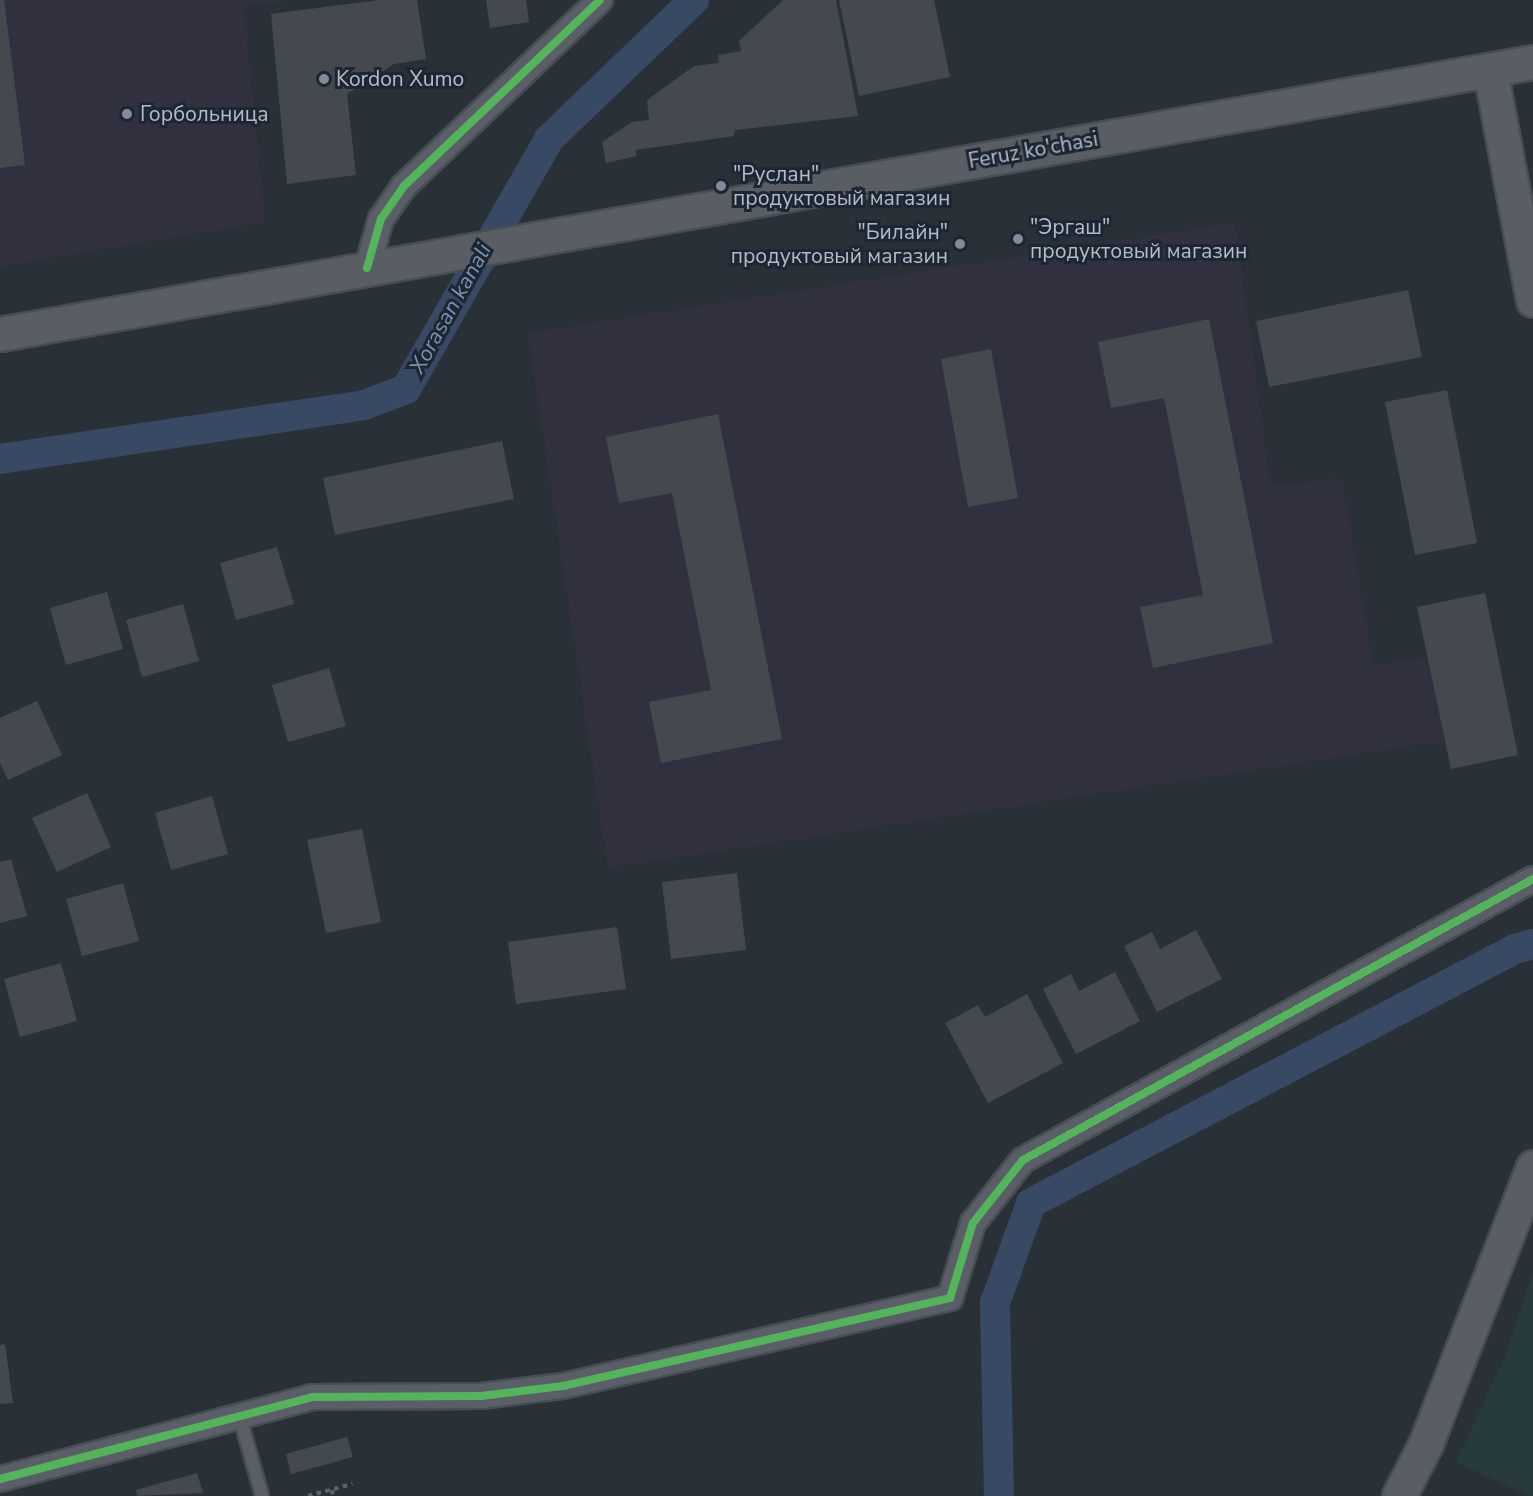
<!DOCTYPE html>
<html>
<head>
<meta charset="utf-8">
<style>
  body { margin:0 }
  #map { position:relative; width:1533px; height:1496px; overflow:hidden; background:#2a3038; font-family:"Nunito Sans",sans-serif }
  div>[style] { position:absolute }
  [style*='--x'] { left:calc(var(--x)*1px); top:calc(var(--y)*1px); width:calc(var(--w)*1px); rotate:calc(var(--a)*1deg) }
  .medical>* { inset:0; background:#31303e }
  .green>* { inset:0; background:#273a3e }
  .canal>* { height:30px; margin:-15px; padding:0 15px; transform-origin:15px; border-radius:15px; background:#384963 }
  .building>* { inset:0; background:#444950 }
  .path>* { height:4px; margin-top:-2px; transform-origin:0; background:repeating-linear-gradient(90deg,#5d636a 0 4.5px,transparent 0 9px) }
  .roads { filter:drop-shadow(2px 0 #484c53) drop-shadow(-2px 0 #484c53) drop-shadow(0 2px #484c53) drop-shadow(0 -2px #484c53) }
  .lane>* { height:12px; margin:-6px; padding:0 6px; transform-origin:6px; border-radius:6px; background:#5a5e66 }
  .street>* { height:24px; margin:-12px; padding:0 12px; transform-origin:12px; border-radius:12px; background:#5a5e66 }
  .secondary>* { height:33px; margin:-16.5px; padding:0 16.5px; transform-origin:16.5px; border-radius:16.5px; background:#595d64 }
  .cycleway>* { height:8px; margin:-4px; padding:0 4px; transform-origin:4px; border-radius:4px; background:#56b35d }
  .dots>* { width:16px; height:16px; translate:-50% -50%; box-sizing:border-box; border:3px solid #1d2633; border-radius:50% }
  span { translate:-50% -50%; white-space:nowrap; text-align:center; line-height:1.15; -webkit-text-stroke:6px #1d2633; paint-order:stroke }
  .poi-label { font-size:21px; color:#b4bcc9 }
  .left { translate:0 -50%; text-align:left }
  .right { translate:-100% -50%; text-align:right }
  .street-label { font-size:21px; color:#b4bcc9 }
  .water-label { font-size:22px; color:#7c92b1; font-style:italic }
</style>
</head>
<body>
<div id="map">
  <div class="medical">
    <div style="clip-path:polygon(0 0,298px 0,244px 6px,265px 222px,0 267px)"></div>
    <div style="clip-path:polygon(1235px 223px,1271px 486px,1342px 478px,1373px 665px,1428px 657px,1445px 741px,608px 868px,528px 333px)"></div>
  </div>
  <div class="green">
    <div style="clip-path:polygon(1533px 1271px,1533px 1496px,1529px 1496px,1456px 1462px,1507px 1352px)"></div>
  </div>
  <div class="canal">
    <div style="--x:0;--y:459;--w:368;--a:-8.4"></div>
    <div style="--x:364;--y:405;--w:45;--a:-20.9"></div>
    <div style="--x:406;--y:389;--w:288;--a:-60.2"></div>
    <div style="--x:549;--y:139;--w:201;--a:-43.8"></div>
    <div style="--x:999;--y:1496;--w:193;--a:-91.2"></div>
    <div style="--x:995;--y:1303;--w:106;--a:-70.2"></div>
    <div style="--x:1031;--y:1203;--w:547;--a:-27.69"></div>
    <div style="--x:1515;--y:949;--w:19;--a:-16"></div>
  </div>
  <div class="building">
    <div style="clip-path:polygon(0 0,4px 0,25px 165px,0 168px)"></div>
    <div style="clip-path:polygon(379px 0,417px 0,426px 59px,394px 64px,347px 94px,356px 175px,287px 184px,271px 14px)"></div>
    <div style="clip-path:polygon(486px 0,526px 0,529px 22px,490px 28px)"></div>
    <div style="clip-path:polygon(783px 0,836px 0,858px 116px,735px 130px,734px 136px,635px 150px,637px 156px,606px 163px,602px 142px,632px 122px,649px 120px,647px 100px,694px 66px,719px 63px,718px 55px,741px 51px,739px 41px)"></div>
    <div style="clip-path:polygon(839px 0,934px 0,950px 77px,859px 96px)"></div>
    <div style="clip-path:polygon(1408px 290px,1422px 357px,1269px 387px,1256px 321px)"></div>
    <div style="clip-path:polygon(1209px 319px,1273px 643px,1153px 668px,1140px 607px,1203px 595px,1164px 398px,1111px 408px,1098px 342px)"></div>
    <div style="clip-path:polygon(991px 349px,1018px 498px,968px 507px,941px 359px)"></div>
    <div style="clip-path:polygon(1447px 390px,1477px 543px,1415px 555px,1385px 402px)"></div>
    <div style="clip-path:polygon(718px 414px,782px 739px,661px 763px,649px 702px,711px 690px,672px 493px,619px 503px,606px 437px)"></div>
    <div style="clip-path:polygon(502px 441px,514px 499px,335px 535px,323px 478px)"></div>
    <div style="clip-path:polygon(277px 547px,294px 604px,236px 620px,220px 563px)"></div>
    <div style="clip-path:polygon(107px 592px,123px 649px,66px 665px,50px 608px)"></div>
    <div style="clip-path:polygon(1485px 593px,1518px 755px,1451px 769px,1417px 607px)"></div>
    <div style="clip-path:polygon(183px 604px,199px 661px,142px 677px,126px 620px)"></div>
    <div style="clip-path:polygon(329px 668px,346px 726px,288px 742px,272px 685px)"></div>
    <div style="clip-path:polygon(37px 701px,62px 755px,8px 780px,0 763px,0 718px)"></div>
    <div style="clip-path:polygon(87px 793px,111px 847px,57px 872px,32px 818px)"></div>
    <div style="clip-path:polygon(212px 796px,228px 854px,171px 870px,155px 813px)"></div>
    <div style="clip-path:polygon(362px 829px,381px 922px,326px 933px,307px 840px)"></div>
    <div style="clip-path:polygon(11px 859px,27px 916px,0 923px,0 862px)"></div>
    <div style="clip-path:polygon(737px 873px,746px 950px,671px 959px,662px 882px)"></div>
    <div style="clip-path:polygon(123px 883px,139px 941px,82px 956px,66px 899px)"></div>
    <div style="clip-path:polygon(617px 927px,626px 989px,516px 1004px,508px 942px)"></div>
    <div style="clip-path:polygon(1196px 930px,1222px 979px,1157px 1012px,1124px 946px,1152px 932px,1160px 949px)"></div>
    <div style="clip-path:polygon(61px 963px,77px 1021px,20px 1037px,4px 979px)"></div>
    <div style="clip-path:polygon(1115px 972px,1140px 1021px,1076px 1054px,1043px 989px,1071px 974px,1079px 991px)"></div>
    <div style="clip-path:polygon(1027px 994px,1063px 1063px,988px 1103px,945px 1023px,978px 1005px,985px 1017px)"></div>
    <div style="clip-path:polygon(5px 1344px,13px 1403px,0 1404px,0 1345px)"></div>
    <div style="clip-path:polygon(347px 1437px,353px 1457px,291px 1474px,286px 1454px)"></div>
    <div style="clip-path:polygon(197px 1473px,203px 1493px,137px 1496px,136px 1490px)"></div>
  </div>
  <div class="path">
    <div style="--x:332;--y:1490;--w:6;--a:81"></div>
    <div style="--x:308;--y:1496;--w:46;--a:-15.3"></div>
  </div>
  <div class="roads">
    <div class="lane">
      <div style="--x:240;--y:1418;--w:81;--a:74.2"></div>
    </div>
    <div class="street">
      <div style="--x:367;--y:268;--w:51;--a:-74.1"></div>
      <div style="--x:381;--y:219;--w:40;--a:-55.1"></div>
      <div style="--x:404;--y:186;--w:270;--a:-43.5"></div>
      <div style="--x:0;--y:1479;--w:323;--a:-14.7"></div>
      <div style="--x:312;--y:1397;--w:169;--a:-0.3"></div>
      <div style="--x:481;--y:1396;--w:83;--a:-7"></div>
      <div style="--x:563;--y:1386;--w:397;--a:-12.8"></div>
      <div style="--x:950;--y:1298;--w:78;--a:-73"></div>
      <div style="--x:973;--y:1223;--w:80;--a:-51.6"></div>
      <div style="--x:1023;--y:1160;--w:582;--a:-28.85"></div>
    </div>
    <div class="secondary">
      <div style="--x:1490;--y:70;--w:234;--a:79.4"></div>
      <div style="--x:0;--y:334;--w:1557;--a:-10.06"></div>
      <div style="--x:1399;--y:1496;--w:59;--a:-63"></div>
      <div style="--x:1426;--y:1443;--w:296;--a:-68.8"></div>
    </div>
  </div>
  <div class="cycleway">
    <div style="--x:367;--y:268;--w:51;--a:-74.1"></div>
    <div style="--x:381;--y:219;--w:40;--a:-55.1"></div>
    <div style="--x:404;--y:186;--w:270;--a:-43.5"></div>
    <div style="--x:0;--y:1479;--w:323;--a:-14.7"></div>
    <div style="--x:312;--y:1397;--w:169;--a:-0.3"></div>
    <div style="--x:481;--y:1396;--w:83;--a:-7"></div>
    <div style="--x:563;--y:1386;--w:397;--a:-12.8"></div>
    <div style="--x:950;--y:1298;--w:78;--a:-73"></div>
    <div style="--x:973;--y:1223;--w:80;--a:-51.6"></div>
    <div style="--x:1023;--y:1160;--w:582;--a:-28.85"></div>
  </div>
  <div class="dots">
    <div style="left:324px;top:79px;background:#848b96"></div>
    <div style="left:127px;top:114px;background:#848b96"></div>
    <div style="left:721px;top:186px;background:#848b96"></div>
    <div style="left:1018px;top:239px;background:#848b96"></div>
    <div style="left:960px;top:244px;background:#848b96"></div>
  </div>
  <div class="poi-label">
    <span class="left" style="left:336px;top:79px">Kordon Xumo</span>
    <span class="left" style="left:140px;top:114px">Горбольница</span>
    <span class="left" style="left:733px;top:186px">"Руслан"<br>продуктовый магазин</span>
    <span class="left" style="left:1030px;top:239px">"Эргаш"<br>продуктовый магазин</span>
    <span class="right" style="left:948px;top:244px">"Билайн"<br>продуктовый магазин</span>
  </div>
  <div class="street-label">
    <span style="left:1033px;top:150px;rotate:-10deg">Feruz ko'chasi</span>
  </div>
  <div class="water-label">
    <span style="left:451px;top:309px;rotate:-61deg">Xorasan kanali</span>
  </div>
</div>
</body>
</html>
